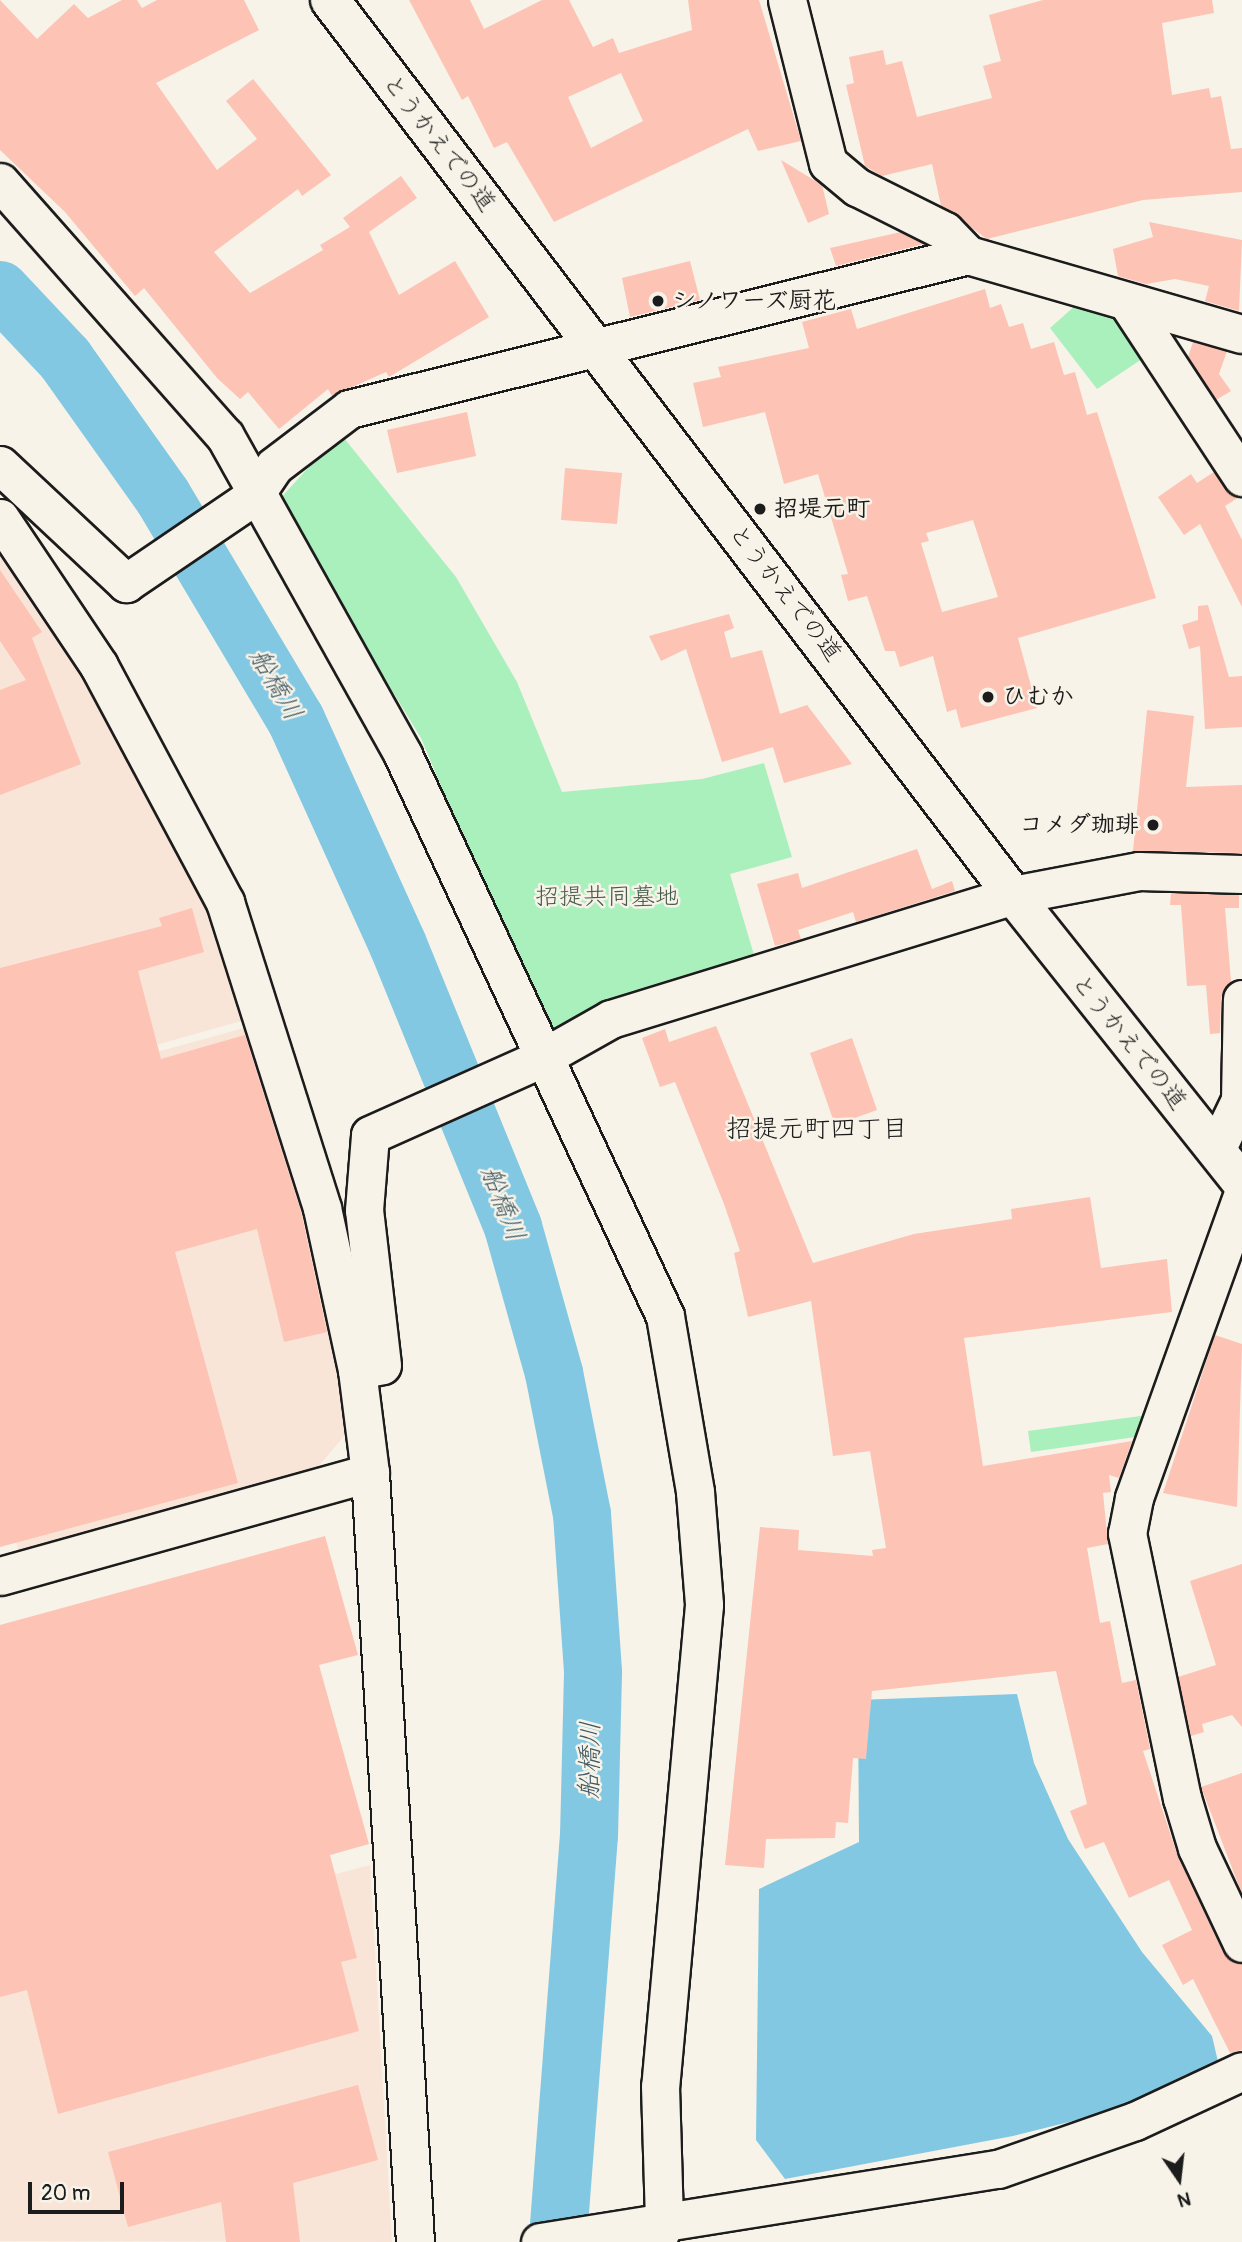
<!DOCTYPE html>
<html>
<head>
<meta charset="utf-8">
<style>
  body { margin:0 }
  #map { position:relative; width:1242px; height:2242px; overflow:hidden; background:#f7f3e8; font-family:Pangolin,"Klee One",sans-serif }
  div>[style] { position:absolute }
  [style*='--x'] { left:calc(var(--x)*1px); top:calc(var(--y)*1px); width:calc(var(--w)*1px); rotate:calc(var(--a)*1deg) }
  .built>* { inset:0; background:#f9e5d8 }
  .green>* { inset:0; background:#aaf0bd }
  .water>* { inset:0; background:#82c8e3 }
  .river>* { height:58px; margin:-29px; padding:0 29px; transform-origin:29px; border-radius:29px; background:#82c8e3 }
  .building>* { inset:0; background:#fdc3b4 }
  .roads { filter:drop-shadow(2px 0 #1c1c1c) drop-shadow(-2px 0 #1c1c1c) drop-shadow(0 2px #1c1c1c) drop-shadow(0 -2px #1c1c1c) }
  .minor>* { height:37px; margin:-18.5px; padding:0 18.5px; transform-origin:18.5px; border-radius:18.5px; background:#f7f3e8 }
  .tertiary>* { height:38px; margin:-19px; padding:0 19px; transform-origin:19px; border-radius:19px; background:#f7f3e8 }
  .dots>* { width:19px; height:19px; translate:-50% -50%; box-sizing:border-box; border:4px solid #f7f3e8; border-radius:50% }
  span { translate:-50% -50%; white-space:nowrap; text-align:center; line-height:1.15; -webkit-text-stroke:5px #f7f3e8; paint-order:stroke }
  .street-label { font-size:24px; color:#1c1c1c }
  .poi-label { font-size:24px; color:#1c1c1c; font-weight:700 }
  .left { translate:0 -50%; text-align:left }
  .right { translate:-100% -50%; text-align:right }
  .park-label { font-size:24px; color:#475c4c }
  .water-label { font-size:26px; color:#405862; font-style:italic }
  .neighbourhood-label { font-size:26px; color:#1c1c1c }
  .north { position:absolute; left:1144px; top:2144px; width:70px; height:70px; -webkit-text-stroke:5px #f7f3e8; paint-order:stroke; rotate:166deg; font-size:19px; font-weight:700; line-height:28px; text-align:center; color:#1c1c1c }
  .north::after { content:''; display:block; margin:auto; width:24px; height:32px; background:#1c1c1c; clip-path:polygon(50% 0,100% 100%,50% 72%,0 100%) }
  .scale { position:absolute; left:28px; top:2182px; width:96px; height:32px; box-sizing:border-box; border:4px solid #1c1c1c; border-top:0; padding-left:9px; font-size:21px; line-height:24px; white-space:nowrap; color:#1c1c1c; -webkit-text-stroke:5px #f7f3e8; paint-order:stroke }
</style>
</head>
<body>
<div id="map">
  <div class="built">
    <div style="clip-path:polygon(0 557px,89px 679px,203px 902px,252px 1018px,0 1089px)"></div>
    <div style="clip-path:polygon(255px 1025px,313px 1213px,355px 1423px,318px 1467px,20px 1557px,0 1483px,0 1095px)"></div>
    <div style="clip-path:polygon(370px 1865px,392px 2242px,0 2241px,0 1963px)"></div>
  </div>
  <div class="green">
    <div style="clip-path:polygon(1086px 296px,1122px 309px,1148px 355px,1097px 389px,1050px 328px)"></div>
    <div style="clip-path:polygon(340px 433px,456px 577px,517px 682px,562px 792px,702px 779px,764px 763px,792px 857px,730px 874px,757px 965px,547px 1040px,421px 738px,277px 502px)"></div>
    <div style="clip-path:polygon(1148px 1415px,1142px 1436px,1031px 1452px,1028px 1431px)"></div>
  </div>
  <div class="water">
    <div style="clip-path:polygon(1017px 1694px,1034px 1763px,1068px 1839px,1142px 1952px,1212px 2036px,1220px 2070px,1187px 2074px,1113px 2111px,1013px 2136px,785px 2179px,756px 2140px,759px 1889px,859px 1842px,858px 1700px)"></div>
  </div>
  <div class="river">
    <div style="--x:0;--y:290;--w:95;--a:46.7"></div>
    <div style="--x:65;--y:359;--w:169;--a:54.6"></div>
    <div style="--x:163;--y:497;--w:260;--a:59.2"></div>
    <div style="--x:296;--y:720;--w:247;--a:65.6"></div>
    <div style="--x:398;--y:945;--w:305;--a:67.8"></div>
    <div style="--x:513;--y:1227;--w:152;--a:74.3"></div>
    <div style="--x:554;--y:1373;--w:144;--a:78.8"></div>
    <div style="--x:582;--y:1514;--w:159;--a:86"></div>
    <div style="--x:593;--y:1673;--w:162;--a:91.4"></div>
    <div style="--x:589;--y:1835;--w:408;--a:94.4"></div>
  </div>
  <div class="building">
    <div style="clip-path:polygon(0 0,37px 39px,74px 4px,88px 18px,122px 0,137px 0,142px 8px,157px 0,244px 0,259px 30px,156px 83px,217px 170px,257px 139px,226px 101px,253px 79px,331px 175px,302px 196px,298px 189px,214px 252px,250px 293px,323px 250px,320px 245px,350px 227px,343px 218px,401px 176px,417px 198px,369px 232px,399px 295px,455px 261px,489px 317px,389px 377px,386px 372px,332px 396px,328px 389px,279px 429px,248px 392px,240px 399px,217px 378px,144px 288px,135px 296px,65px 212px,0 150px)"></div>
    <div style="clip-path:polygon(evenodd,409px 0,470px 0,484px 29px,542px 0,569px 0,593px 47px,613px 38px,619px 53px,692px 30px,688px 0,759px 0,801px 141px,758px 151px,748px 129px,554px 222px,507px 142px,494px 148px,468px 96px,462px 100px,409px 0,621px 73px,643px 121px,591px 148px,568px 97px,621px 73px)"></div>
    <div style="clip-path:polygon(1043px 0,1212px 0,1214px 13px,1162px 23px,1172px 95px,1209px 88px,1211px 98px,1221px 96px,1231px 149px,1242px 148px,1242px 192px,1143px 200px,987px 239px,941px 206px,932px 164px,882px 176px,865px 166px,846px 85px,854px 83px,849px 57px,883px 50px,886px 65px,902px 61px,917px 117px,992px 98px,983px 66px,1001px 61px,989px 15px)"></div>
    <div style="clip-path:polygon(781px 160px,822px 185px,829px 214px,808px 223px)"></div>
    <div style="clip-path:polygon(1149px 222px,1242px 240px,1239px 311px,1205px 301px,1209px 286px,1175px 279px,1146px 284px,1118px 276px,1113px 249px,1153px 237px)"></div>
    <div style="clip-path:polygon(901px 232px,924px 244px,836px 266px,830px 248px)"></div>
    <div style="clip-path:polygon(690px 261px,700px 300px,630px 317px,622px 278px)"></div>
    <div style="clip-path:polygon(evenodd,985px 289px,990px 308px,1001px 304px,1009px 327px,1023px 323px,1031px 349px,1054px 342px,1064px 375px,1075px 372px,1087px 415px,1097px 412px,1156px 598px,1018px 638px,1037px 708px,961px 728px,956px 709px,947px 712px,933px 656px,900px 667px,895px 651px,885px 651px,867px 596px,848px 601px,841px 575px,848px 574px,818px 474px,784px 484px,765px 412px,703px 427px,693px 383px,721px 377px,718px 367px,809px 348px,802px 322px,851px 309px,857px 329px,985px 289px,973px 520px,998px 597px,942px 612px,921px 543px,929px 541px,926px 533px,973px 520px)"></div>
    <div style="clip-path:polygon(1193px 342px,1227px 351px,1219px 374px,1231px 391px,1216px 400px,1188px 357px)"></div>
    <div style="clip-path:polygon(467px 412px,476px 456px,397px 473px,387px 430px)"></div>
    <div style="clip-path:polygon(565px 468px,622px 473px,617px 524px,561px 520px)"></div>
    <div style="clip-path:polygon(1214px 472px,1239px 497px,1225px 506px,1242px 540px,1242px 607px,1200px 524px,1184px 535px,1158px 497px,1191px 474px,1197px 483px)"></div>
    <div style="clip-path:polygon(0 570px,42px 632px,32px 638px,81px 764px,0 795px,0 690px,26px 680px,0 641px)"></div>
    <div style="clip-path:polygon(1208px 605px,1229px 677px,1242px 676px,1242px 727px,1205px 729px,1200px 646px,1189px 649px,1182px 625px,1198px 620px,1198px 606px)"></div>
    <div style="clip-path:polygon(729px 614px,734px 628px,724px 632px,731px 658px,762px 650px,780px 714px,807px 705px,852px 764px,784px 783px,773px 747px,722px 762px,686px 649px,661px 661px,649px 636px)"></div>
    <div style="clip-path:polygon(1147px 710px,1194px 716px,1186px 787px,1242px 785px,1242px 853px,1133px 851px)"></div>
    <div style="clip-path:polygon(917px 849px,932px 889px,952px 881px,955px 891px,856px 922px,853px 912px,798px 930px,801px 939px,775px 946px,757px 884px,798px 873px,802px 888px)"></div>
    <div style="clip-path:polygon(1171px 893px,1239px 895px,1239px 908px,1225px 908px,1231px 981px,1221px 998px,1220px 1033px,1210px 1034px,1206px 985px,1187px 986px,1181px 905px,1170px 905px)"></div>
    <div style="clip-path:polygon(192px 908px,204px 952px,138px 971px,161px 1059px,245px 1035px,301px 1212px,327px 1332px,284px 1342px,257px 1229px,175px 1252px,238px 1483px,0 1547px,0 968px,162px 926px,159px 918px)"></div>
    <div style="clip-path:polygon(716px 1026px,813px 1263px,914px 1234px,1012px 1219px,1011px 1209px,1090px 1197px,1101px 1268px,1167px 1259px,1172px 1312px,964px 1338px,983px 1466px,1132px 1441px,1119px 1478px,1109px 1475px,1111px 1492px,1103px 1493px,1108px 1544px,1087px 1548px,1100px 1623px,1110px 1621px,1122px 1683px,1136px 1680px,1150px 1749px,1143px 1751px,1178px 1857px,1223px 1952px,1242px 1964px,1242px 2050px,1230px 2053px,1193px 1979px,1183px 1985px,1162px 1945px,1192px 1930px,1169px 1880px,1129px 1898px,1104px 1842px,1085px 1849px,1070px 1811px,1087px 1804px,1056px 1671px,872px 1691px,866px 1759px,853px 1758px,848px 1823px,836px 1822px,835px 1838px,766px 1839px,764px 1868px,725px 1865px,760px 1527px,799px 1530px,798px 1550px,873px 1556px,872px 1550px,886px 1548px,870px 1451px,833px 1456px,811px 1301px,748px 1317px,734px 1253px,740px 1251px,724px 1204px,675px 1082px,660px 1087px,642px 1038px,665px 1029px,669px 1042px)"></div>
    <div style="clip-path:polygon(852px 1038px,877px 1110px,835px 1125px,810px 1053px)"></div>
    <div style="clip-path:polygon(1215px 1335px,1242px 1344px,1237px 1507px,1163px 1493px)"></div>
    <div style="clip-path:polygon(325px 1536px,358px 1655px,319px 1665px,369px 1844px,330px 1855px,357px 1958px,341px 1962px,359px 2031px,58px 2114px,27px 1990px,0 1997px,0 1625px)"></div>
    <div style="clip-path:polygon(1242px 1564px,1242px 1727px,1232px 1715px,1202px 1724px,1204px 1732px,1191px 1736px,1178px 1677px,1216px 1665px,1190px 1581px)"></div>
    <div style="clip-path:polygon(1242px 1773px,1242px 1894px,1201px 1787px)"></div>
    <div style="clip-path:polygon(358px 2085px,378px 2160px,293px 2183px,300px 2242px,226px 2242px,221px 2202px,128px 2227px,108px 2152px)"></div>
  </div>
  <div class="roads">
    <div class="minor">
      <div style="--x:787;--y:0;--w:168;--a:75.9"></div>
      <div style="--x:828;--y:163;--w:38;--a:40"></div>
      <div style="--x:857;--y:187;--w:98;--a:26.6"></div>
      <div style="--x:945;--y:231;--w:33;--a:46"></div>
      <div style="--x:968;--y:255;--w:285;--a:16.1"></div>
      <div style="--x:0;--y:182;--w:339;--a:48.5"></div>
      <div style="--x:225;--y:436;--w:365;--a:60.8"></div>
      <div style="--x:403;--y:755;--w:619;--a:64.97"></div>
      <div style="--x:665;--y:1316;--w:179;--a:80.3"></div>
      <div style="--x:695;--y:1492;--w:113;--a:85.4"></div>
      <div style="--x:704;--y:1605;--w:483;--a:95.2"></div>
      <div style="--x:660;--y:2086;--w:138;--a:88.3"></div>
      <div style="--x:664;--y:2224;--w:20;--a:114"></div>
      <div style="--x:1129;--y:305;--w:206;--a:56.7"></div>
      <div style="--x:0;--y:465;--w:173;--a:43.1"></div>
      <div style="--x:126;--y:583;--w:155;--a:-34.2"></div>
      <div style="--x:254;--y:496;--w:36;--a:-56"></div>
      <div style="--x:274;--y:466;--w:94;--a:-37.2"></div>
      <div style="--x:349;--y:409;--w:638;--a:-13.97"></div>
      <div style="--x:0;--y:518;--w:178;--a:56.2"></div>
      <div style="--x:99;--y:666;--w:268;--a:61.9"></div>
      <div style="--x:225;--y:902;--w:321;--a:72.4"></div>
      <div style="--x:322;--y:1208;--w:166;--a:77.8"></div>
      <div style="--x:357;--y:1370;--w:104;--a:82.8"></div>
      <div style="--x:370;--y:1473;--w:770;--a:86.65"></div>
      <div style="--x:1216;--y:1150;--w:55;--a:-64.4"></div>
      <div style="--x:1240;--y:1100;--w:101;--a:-88.9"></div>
      <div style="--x:1242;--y:1196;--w:321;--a:109.7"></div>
      <div style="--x:1134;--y:1498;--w:36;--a:101"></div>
      <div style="--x:1127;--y:1533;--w:271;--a:78.3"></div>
      <div style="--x:1182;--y:1798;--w:52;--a:73.3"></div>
      <div style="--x:1197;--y:1848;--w:105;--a:64.7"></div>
      <div style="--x:357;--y:1370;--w:25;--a:-11"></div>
      <div style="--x:382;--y:1365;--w:156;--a:-96.6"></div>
      <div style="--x:364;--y:1210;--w:75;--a:-85.4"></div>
      <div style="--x:370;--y:1135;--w:186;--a:-24.1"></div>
      <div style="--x:540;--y:1059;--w:81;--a:-29.4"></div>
      <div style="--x:611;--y:1019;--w:421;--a:-17.1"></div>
      <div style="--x:1013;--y:895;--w:128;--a:-10.8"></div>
      <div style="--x:1139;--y:871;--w:103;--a:1.7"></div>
      <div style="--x:0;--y:1576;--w:384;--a:-15.6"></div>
      <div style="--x:540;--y:2242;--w:464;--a:-9.1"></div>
      <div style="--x:998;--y:2169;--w:145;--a:-19.3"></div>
      <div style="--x:1135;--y:2121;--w:118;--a:-25"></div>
    </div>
    <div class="tertiary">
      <div style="--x:330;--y:0;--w:1126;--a:52.65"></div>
      <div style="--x:1013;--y:895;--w:368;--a:51.5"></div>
    </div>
  </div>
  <div class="dots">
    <div style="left:658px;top:301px;background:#1c1c1c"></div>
    <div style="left:760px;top:509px;background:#1c1c1c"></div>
    <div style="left:988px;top:697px;background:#1c1c1c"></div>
    <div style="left:1153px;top:825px;background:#1c1c1c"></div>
  </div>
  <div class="street-label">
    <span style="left:439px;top:143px;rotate:52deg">とうかえでの道</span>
    <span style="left:785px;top:593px;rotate:52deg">とうかえでの道</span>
    <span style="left:1129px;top:1042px;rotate:51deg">とうかえでの道</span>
  </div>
  <div class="poi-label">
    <span class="left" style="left:672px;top:301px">シノワーズ厨花</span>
    <span class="left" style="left:774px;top:509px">招堤元町</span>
    <span class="left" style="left:1002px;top:697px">ひむか</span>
    <span class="right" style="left:1139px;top:825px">コメダ珈琲</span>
  </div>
  <div class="park-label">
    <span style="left:607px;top:897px">招提共同墓地</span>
  </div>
  <div class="water-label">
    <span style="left:275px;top:685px;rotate:60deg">船橋川</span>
    <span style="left:502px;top:1204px;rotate:69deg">船橋川</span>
    <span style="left:591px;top:1760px;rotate:-89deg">船橋川</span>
  </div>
  <div class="neighbourhood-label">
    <span style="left:817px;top:1130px">招提元町四丁目</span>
  </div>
  <div class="north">N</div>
  <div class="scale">20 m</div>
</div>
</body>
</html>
